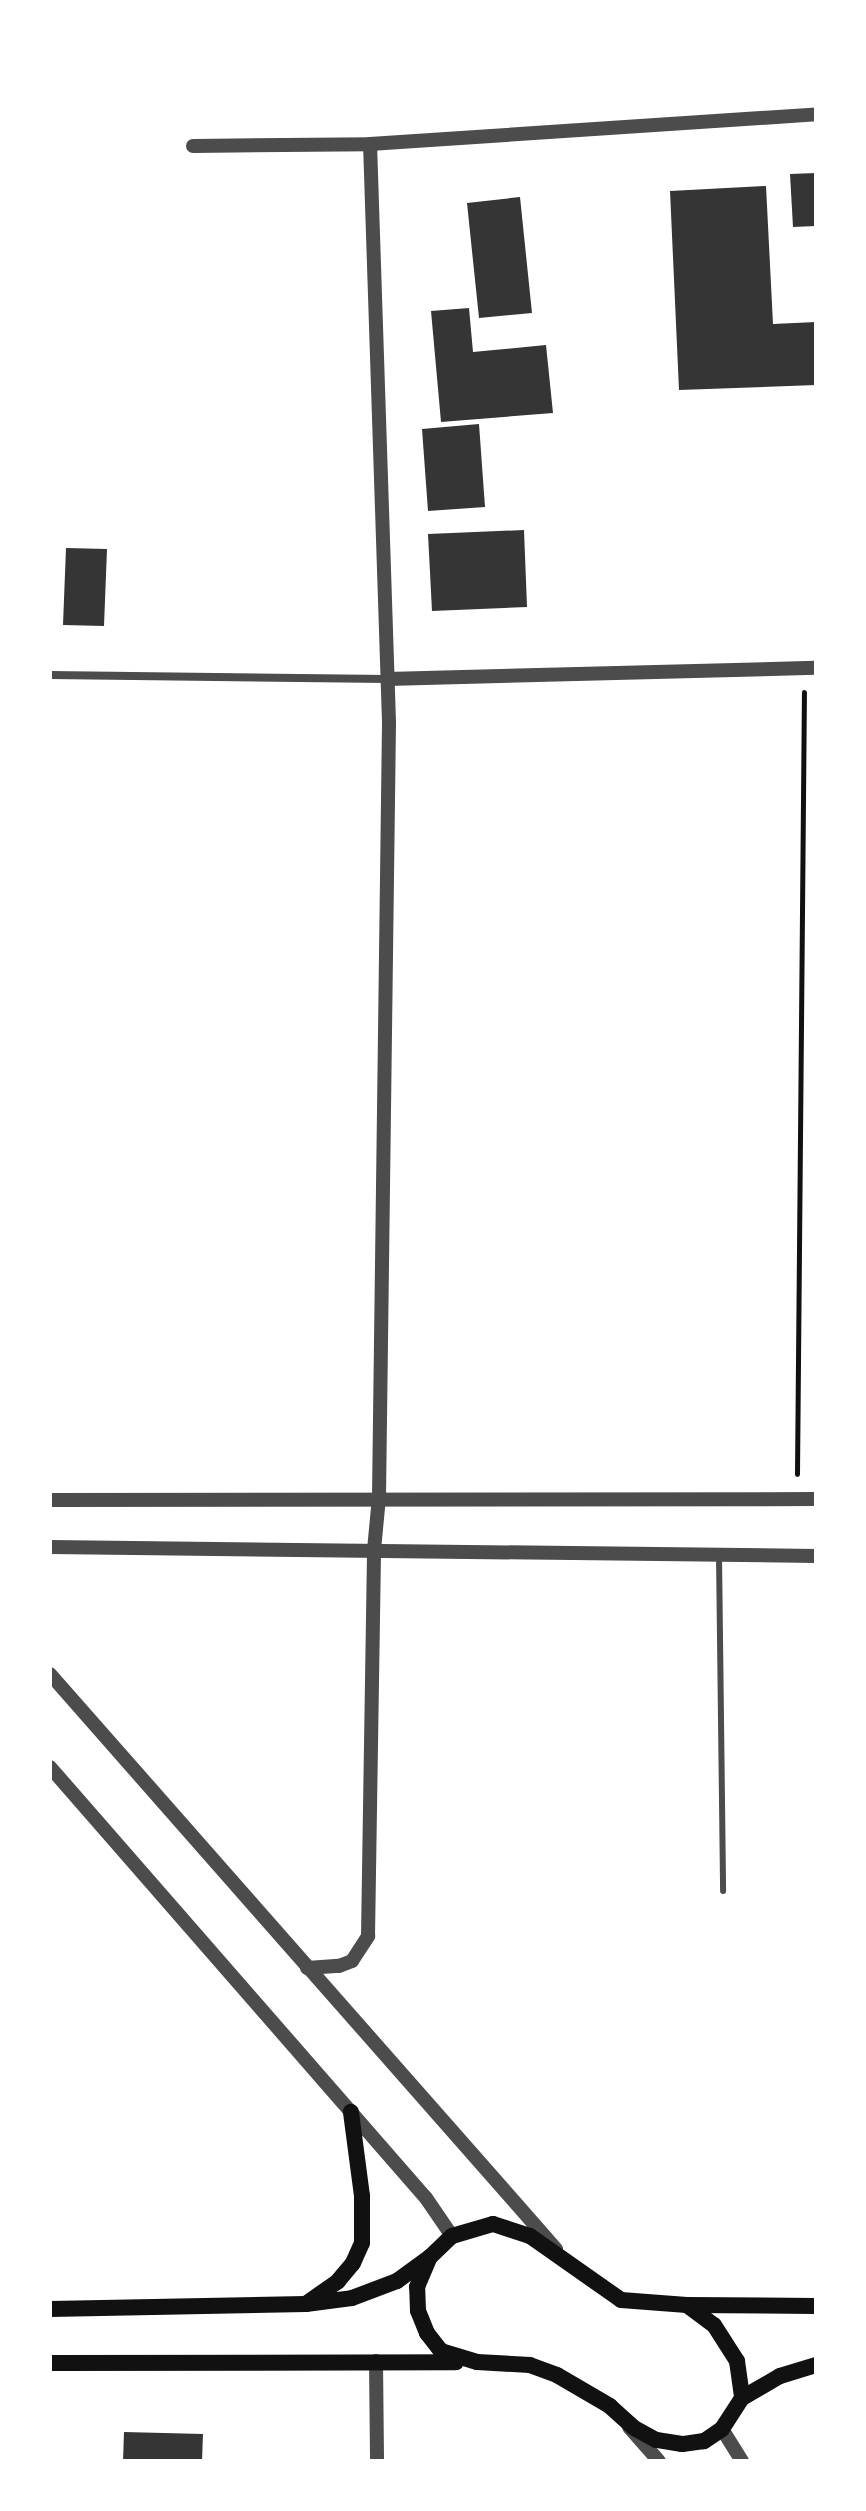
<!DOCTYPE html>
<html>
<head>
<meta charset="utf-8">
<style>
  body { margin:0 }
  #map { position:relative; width:866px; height:2511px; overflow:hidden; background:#fff; font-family:Roboto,sans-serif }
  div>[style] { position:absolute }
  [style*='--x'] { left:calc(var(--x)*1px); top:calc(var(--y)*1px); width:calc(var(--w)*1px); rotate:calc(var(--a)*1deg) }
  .building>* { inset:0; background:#353535 }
  .path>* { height:5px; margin:-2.5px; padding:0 2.5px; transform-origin:2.5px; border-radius:2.5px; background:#111 }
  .service>* { height:6px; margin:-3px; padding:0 3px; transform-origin:3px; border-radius:3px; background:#4c4c4c }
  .minor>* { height:8px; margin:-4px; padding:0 4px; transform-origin:4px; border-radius:4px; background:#4c4c4c }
  .tertiary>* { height:14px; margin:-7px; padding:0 7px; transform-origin:7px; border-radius:7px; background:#4c4c4c }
  .secondary>* { height:16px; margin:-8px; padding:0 8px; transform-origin:8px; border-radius:8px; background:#111 }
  span { translate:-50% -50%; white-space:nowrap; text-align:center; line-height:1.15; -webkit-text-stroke:7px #fff; paint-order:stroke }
  .frame { position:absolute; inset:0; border:52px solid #fff; pointer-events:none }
</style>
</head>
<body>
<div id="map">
  <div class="building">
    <div style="clip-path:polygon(816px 173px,816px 226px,793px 227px,790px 174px)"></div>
    <div style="clip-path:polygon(766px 186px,773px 324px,816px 322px,816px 385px,679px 390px,670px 191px)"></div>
    <div style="clip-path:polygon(520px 197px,532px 313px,479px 318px,467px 203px)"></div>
    <div style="clip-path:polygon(469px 308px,473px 352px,546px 345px,553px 413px,441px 422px,431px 311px)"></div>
    <div style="clip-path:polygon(479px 424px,485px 507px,428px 511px,422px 429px)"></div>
    <div style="clip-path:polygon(524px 530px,527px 607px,432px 611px,428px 534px)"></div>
    <div style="clip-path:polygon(66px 548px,107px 549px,104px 626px,63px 625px)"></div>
    <div style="clip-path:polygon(124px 2432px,203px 2434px,202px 2461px,123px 2461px)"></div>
  </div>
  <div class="path">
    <div style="--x:797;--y:1474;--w:782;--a:-89.49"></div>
  </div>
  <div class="service">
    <div style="--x:719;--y:1555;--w:336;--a:89.3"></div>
  </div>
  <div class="minor">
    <div style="--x:50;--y:675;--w:337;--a:0.7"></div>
  </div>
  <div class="tertiary">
    <div style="--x:193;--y:146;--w:177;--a:-0.6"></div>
    <div style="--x:370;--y:144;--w:447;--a:-3.8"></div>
    <div style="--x:387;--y:679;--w:429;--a:-1.5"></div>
    <div style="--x:50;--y:1500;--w:766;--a:-0.07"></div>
    <div style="--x:50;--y:1547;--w:766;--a:0.67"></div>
    <div style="--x:50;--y:1674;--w:766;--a:48.65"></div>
    <div style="--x:50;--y:1767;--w:572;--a:48.9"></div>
    <div style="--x:426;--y:2198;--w:46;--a:55.6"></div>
    <div style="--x:307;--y:1968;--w:32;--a:-4"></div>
    <div style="--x:339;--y:1966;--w:14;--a:-21"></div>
    <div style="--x:352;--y:1961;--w:30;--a:-57"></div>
    <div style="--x:368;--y:1936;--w:386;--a:-89.1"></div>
    <div style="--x:374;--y:1550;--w:53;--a:-84.6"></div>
    <div style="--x:379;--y:1497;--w:775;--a:-89.26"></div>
    <div style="--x:389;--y:722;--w:578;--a:-91.88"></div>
    <div style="--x:376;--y:2361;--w:100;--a:89.4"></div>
    <div style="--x:629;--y:2427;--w:45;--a:48.6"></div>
    <div style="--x:722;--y:2429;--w:38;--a:58"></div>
  </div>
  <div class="secondary">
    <div style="--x:307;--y:2303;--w:38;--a:-35"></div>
    <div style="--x:338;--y:2281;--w:23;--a:-50"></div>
    <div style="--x:353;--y:2263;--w:22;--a:-66"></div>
    <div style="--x:362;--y:2243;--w:47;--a:-90"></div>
    <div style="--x:362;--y:2196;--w:85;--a:-97.5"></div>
    <div style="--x:687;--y:2305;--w:34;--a:37"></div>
    <div style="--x:714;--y:2325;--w:43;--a:57.4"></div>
    <div style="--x:737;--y:2361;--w:37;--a:82"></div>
    <div style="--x:742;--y:2398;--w:37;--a:123"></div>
    <div style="--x:722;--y:2429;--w:22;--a:146"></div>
    <div style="--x:704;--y:2441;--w:22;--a:172"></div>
    <div style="--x:682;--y:2444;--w:26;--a:-171"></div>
    <div style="--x:656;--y:2440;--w:26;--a:-151"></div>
    <div style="--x:633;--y:2427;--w:31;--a:-138"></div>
    <div style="--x:610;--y:2406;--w:61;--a:-149.7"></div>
    <div style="--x:557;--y:2375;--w:29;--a:-160"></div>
    <div style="--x:530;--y:2365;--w:53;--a:-176.8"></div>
    <div style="--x:477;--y:2362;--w:38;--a:-163"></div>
    <div style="--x:441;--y:2351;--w:23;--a:-128"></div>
    <div style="--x:427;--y:2333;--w:24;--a:-112"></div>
    <div style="--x:418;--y:2311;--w:24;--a:-92"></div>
    <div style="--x:417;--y:2287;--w:33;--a:-67"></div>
    <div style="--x:430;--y:2257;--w:30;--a:-44"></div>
    <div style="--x:452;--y:2236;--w:43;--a:-16.3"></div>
    <div style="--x:493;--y:2224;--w:39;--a:18"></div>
    <div style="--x:530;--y:2236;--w:111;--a:35.1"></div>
    <div style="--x:621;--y:2300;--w:66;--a:4.3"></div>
    <div style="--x:687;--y:2305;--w:129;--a:0.4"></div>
    <div style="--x:50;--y:2309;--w:256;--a:-1.1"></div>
    <div style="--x:306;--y:2304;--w:46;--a:-7.4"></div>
    <div style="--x:352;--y:2298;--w:48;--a:-20.7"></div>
    <div style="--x:397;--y:2281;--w:39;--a:-36"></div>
    <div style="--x:50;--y:2363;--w:406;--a:-0.1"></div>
    <div style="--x:742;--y:2398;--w:44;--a:-30.1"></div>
    <div style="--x:780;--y:2376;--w:38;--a:-17"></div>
  </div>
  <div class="frame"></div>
</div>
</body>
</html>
